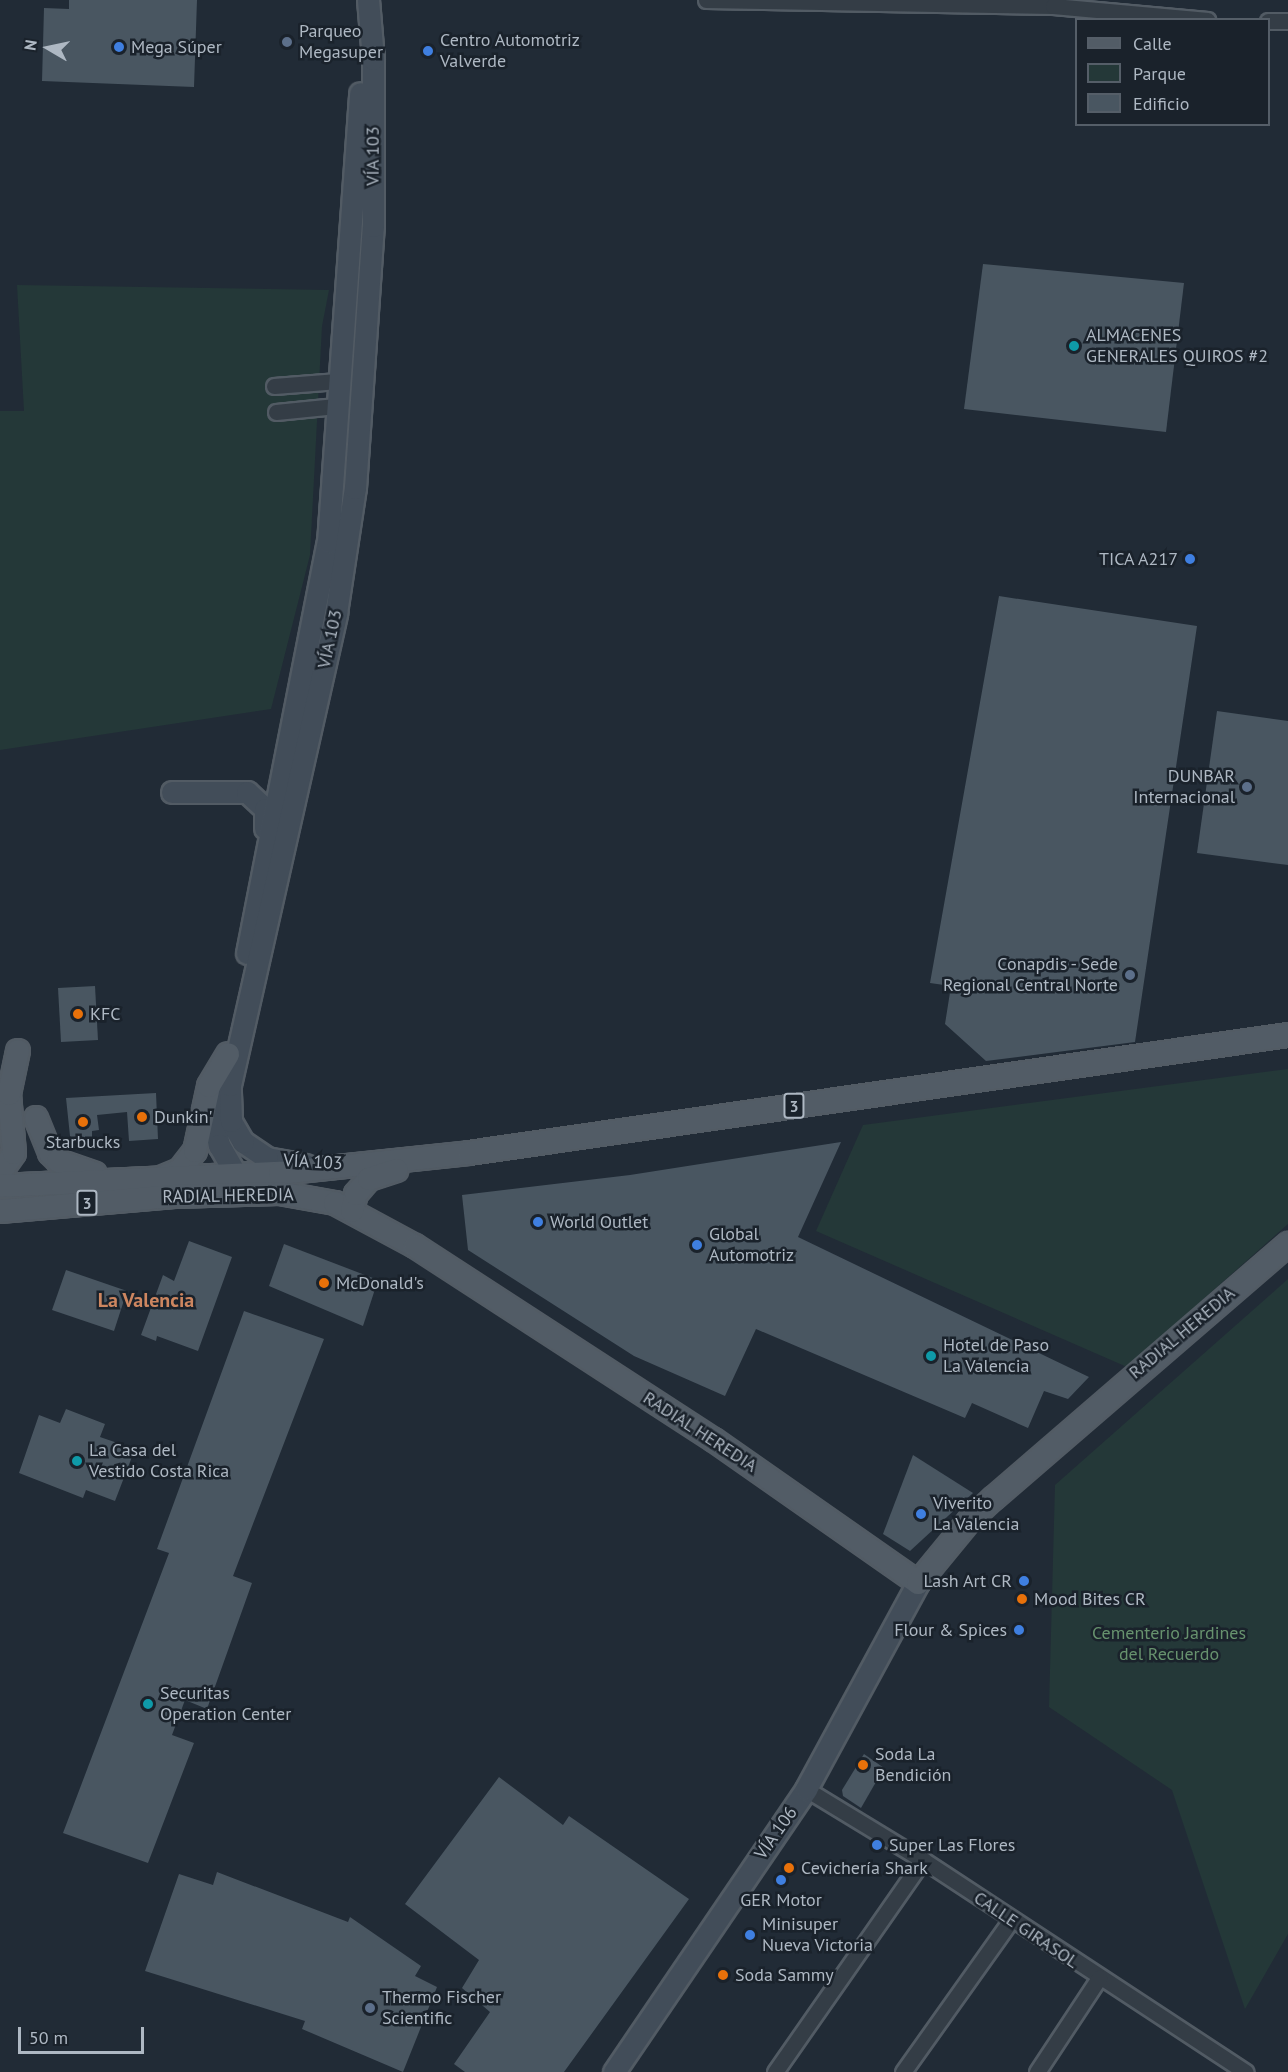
<!DOCTYPE html>
<html>
<head>
<meta charset="utf-8">
<style>
  body { margin:0 }
  #map { position:relative; width:1288px; height:2072px; overflow:hidden; background:#212b36; font-family:"PT Sans",sans-serif }
  div>[style] { position:absolute }
  [style*='--x'] { left:calc(var(--x)*1px); top:calc(var(--y)*1px); width:calc(var(--w)*1px); rotate:calc(var(--a)*1deg) }
  .green>* { inset:0; background:#243838 }
  .building>* { inset:0; background:#495661 }
  .roads { filter:drop-shadow(2px 0 #525b64) drop-shadow(-2px 0 #525b64) drop-shadow(0 2px #525b64) drop-shadow(0 -2px #525b64) }
  .street>* { height:15px; margin:-7.5px; padding:0 7.5px; transform-origin:7.5px; border-radius:7.5px; background:#343d46 }
  .secondary>* { height:21px; margin:-10.5px; padding:0 10.5px; transform-origin:10.5px; border-radius:10.5px; background:#424d59 }
  .primary>* { height:22px; margin:-11px; padding:0 11px; transform-origin:11px; border-radius:11px; background:#525c66 }
  .dots>* { width:16px; height:16px; translate:-50% -50%; box-sizing:border-box; border:3px solid #1a222b; border-radius:50% }
  span { translate:-50% -50%; white-space:nowrap; text-align:center; line-height:1.15; -webkit-text-stroke:5px #1a222b; paint-order:stroke }
  .shield-label span { padding:2px 4px; background:#1a222b; border:2px solid; border-radius:4px; -webkit-text-stroke-width:0 }
  .shield-label { font-size:16px; color:#aeb8c3; font-weight:700 }
  .poi-label { font-size:18px; color:#aeb8c3 }
  .left { translate:0 -50%; text-align:left }
  .right { translate:-100% -50%; text-align:right }
  .street-label { font-size:18px; color:#aeb8c3 }
  .park-label { font-size:18px; color:#67926e }
  .neighbourhood-label { font-size:20px; color:#cd8660; font-weight:700 }
  .legend { position:absolute; left:1075px; top:18px; width:195px; height:108px; box-sizing:border-box; background:#1a222b; border:2px solid #555e68; margin:0; padding:8px 10px; list-style:none; font-size:18px; color:#aeb8c3 }
  .legend li { display:flex; align-items:center; gap:12px; height:30px }
  .legend b { width:30px; border:2px solid #555e68 }
  .north { position:absolute; left:18px; top:18px; width:60px; height:60px; -webkit-text-stroke:4px #1a222b; paint-order:stroke; rotate:279deg; font-size:16px; font-weight:700; line-height:24px; text-align:center; color:#aeb8c3 }
  .north::after { content:''; display:block; margin:auto; width:21px; height:27px; background:#aeb8c3; clip-path:polygon(50% 0,100% 100%,50% 72%,0 100%) }
  .scale { position:absolute; left:18px; top:2027px; width:126px; height:27px; box-sizing:border-box; border:3px solid #aeb8c3; border-top:0; padding-left:8px; font-size:18px; line-height:21px; white-space:nowrap; color:#aeb8c3; -webkit-text-stroke:4px #1a222b; paint-order:stroke }
</style>
</head>
<body>
<div id="map">
  <div class="green">
    <div style="clip-path:polygon(17px 285px,329px 290px,322px 326px,310px 555px,271px 709px,0 750px,0 411px,24px 411px)"></div>
    <div style="clip-path:polygon(1288px 1069px,1288px 1224px,1127px 1367px,816px 1231px,863px 1125px)"></div>
    <div style="clip-path:polygon(1288px 1279px,1288px 1934px,1245px 2009px,1172px 1790px,1049px 1707px,1055px 1485px)"></div>
  </div>
  <div class="building">
    <div style="clip-path:polygon(69px 0,197px 0,194px 87px,42px 81px,44px 8px,69px 9px)"></div>
    <div style="clip-path:polygon(983px 264px,1184px 283px,1166px 432px,964px 409px)"></div>
    <div style="clip-path:polygon(999px 596px,1197px 626px,1135px 1042px,986px 1061px,945px 1024px,951px 986px,930px 983px)"></div>
    <div style="clip-path:polygon(1217px 711px,1288px 721px,1288px 865px,1197px 853px)"></div>
    <div style="clip-path:polygon(95px 986px,98px 1040px,61px 1042px,58px 988px)"></div>
    <div style="clip-path:polygon(156px 1093px,158px 1139px,129px 1141px,127px 1112px,97px 1115px,99px 1130px,92px 1131px,92px 1138px,74px 1141px,70px 1136px,66px 1098px)"></div>
    <div style="clip-path:polygon(841px 1142px,798px 1237px,1089px 1377px,1068px 1399px,1044px 1391px,1028px 1428px,972px 1403px,965px 1418px,756px 1329px,725px 1396px,634px 1356px,468px 1250px,462px 1195px,630px 1175px)"></div>
    <div style="clip-path:polygon(189px 1241px,232px 1257px,198px 1351px,157px 1336px,156px 1341px,141px 1335px,163px 1275px,174px 1281px)"></div>
    <div style="clip-path:polygon(284px 1244px,378px 1280px,363px 1326px,269px 1286px)"></div>
    <div style="clip-path:polygon(66px 1270px,127px 1291px,114px 1331px,52px 1310px)"></div>
    <div style="clip-path:polygon(244px 1311px,324px 1339px,233px 1576px,252px 1583px,207px 1709px,185px 1700px,172px 1735px,194px 1743px,148px 1863px,63px 1833px,169px 1553px,157px 1549px)"></div>
    <div style="clip-path:polygon(66px 1409px,105px 1424px,100px 1437px,135px 1449px,115px 1501px,86px 1490px,83px 1498px,19px 1473px,39px 1415px,60px 1423px)"></div>
    <div style="clip-path:polygon(913px 1455px,973px 1493px,910px 1551px,883px 1534px)"></div>
    <div style="clip-path:polygon(864px 1754px,884px 1768px,861px 1808px,843px 1796px,842px 1790px)"></div>
    <div style="clip-path:polygon(499px 1777px,563px 1825px,569px 1816px,689px 1899px,564px 2072px,465px 2072px,454px 2064px,490px 2012px,462px 1988px,479px 1960px,405px 1904px)"></div>
    <div style="clip-path:polygon(217px 1872px,348px 1922px,350px 1917px,421px 1966px,415px 1976px,437px 1987px,403px 2072px,302px 2029px,305px 2021px,145px 1971px,179px 1874px,213px 1885px)"></div>
  </div>
  <div class="roads">
    <div class="street">
      <div style="--x:706;--y:0;--w:347;--a:1"></div>
      <div style="--x:1053;--y:6;--w:155;--a:5.2"></div>
      <div style="--x:1268;--y:21;--w:20;--a:0"></div>
      <div style="--x:274;--y:386;--w:64;--a:-4.5"></div>
      <div style="--x:276;--y:412;--w:60;--a:-5.7"></div>
      <div style="--x:806;--y:1789;--w:137;--a:31.3"></div>
      <div style="--x:923;--y:1860;--w:386;--a:33.3"></div>
      <div style="--x:775;--y:2072;--w:259;--a:-55.1"></div>
      <div style="--x:903;--y:2072;--w:186;--a:-54.6"></div>
      <div style="--x:1037;--y:2072;--w:113;--a:-56.6"></div>
    </div>
    <div class="secondary">
      <div style="--x:172;--y:792;--w:75;--a:0"></div>
      <div style="--x:247;--y:792;--w:25;--a:43"></div>
      <div style="--x:265;--y:809;--w:19;--a:90"></div>
      <div style="--x:247;--y:953;--w:419;--a:-78.9"></div>
      <div style="--x:328;--y:542;--w:450;--a:-85.9"></div>
      <div style="--x:220;--y:1086;--w:36;--a:99"></div>
      <div style="--x:214;--y:1122;--w:24;--a:78"></div>
      <div style="--x:219;--y:1145;--w:36;--a:60"></div>
      <div style="--x:237;--y:1176;--w:15;--a:28"></div>
      <div style="--x:306;--y:1165;--w:40;--a:-170"></div>
      <div style="--x:267;--y:1158;--w:29;--a:-146"></div>
      <div style="--x:243;--y:1142;--w:24;--a:-120"></div>
      <div style="--x:231;--y:1121;--w:36;--a:-92"></div>
      <div style="--x:230;--y:1085;--w:484;--a:-77.3"></div>
      <div style="--x:336;--y:613;--w:126;--a:-81.4"></div>
      <div style="--x:355;--y:488;--w:263;--a:-86.1"></div>
      <div style="--x:373;--y:226;--w:167;--a:-90"></div>
      <div style="--x:373;--y:59;--w:59;--a:-94.8"></div>
      <div style="--x:614;--y:2072;--w:342;--a:-55.8"></div>
      <div style="--x:806;--y:1789;--w:234;--a:-61.5"></div>
    </div>
    <div class="primary">
      <div style="--x:36;--y:1118;--w:38;--a:68"></div>
      <div style="--x:50;--y:1153;--w:11;--a:45"></div>
      <div style="--x:58;--y:1161;--w:39;--a:19"></div>
      <div style="--x:0;--y:1173;--w:24;--a:-55"></div>
      <div style="--x:14;--y:1153;--w:59;--a:-94.8"></div>
      <div style="--x:9;--y:1094;--w:44;--a:-78.2"></div>
      <div style="--x:161;--y:1178;--w:21;--a:-23"></div>
      <div style="--x:180;--y:1170;--w:24;--a:-52"></div>
      <div style="--x:195;--y:1151;--w:66;--a:-77.8"></div>
      <div style="--x:209;--y:1086;--w:37;--a:-59"></div>
      <div style="--x:0;--y:1186;--w:280;--a:-2.7"></div>
      <div style="--x:280;--y:1173;--w:190;--a:-6"></div>
      <div style="--x:469;--y:1153;--w:827;--a:-8.2"></div>
      <div style="--x:0;--y:1211;--w:175;--a:-4.9"></div>
      <div style="--x:174;--y:1196;--w:105;--a:-1.6"></div>
      <div style="--x:279;--y:1193;--w:57;--a:10.1"></div>
      <div style="--x:335;--y:1203;--w:91;--a:28.3"></div>
      <div style="--x:415;--y:1246;--w:356;--a:33"></div>
      <div style="--x:714;--y:1440;--w:249;--a:35"></div>
      <div style="--x:918;--y:1583;--w:80;--a:-50.6"></div>
      <div style="--x:969;--y:1521;--w:34;--a:-43"></div>
      <div style="--x:994;--y:1498;--w:389;--a:-40.8"></div>
      <div style="--x:352;--y:1211;--w:17;--a:-77"></div>
      <div style="--x:356;--y:1194;--w:20;--a:-49"></div>
      <div style="--x:369;--y:1179;--w:29;--a:-18"></div>
    </div>
  </div>
  <div class="dots">
    <div style="left:287px;top:42px;background:#5c6f8a"></div>
    <div style="left:119px;top:47px;background:#3f7fe0"></div>
    <div style="left:428px;top:51px;background:#3f7fe0"></div>
    <div style="left:1074px;top:346px;background:#0f9aa8"></div>
    <div style="left:1190px;top:559px;background:#3f7fe0"></div>
    <div style="left:1247px;top:787px;background:#5c6f8a"></div>
    <div style="left:1130px;top:975px;background:#5c6f8a"></div>
    <div style="left:78px;top:1014px;background:#e8710a"></div>
    <div style="left:142px;top:1117px;background:#e8710a"></div>
    <div style="left:83px;top:1122px;background:#e8710a"></div>
    <div style="left:538px;top:1222px;background:#3f7fe0"></div>
    <div style="left:697px;top:1245px;background:#3f7fe0"></div>
    <div style="left:324px;top:1283px;background:#e8710a"></div>
    <div style="left:931px;top:1356px;background:#0f9aa8"></div>
    <div style="left:77px;top:1461px;background:#0f9aa8"></div>
    <div style="left:921px;top:1514px;background:#3f7fe0"></div>
    <div style="left:1024px;top:1581px;background:#3f7fe0"></div>
    <div style="left:1022px;top:1599px;background:#e8710a"></div>
    <div style="left:1019px;top:1630px;background:#3f7fe0"></div>
    <div style="left:148px;top:1704px;background:#0f9aa8"></div>
    <div style="left:863px;top:1765px;background:#e8710a"></div>
    <div style="left:877px;top:1845px;background:#3f7fe0"></div>
    <div style="left:789px;top:1868px;background:#e8710a"></div>
    <div style="left:781px;top:1880px;background:#3f7fe0"></div>
    <div style="left:750px;top:1935px;background:#3f7fe0"></div>
    <div style="left:723px;top:1975px;background:#e8710a"></div>
    <div style="left:370px;top:2008px;background:#5c6f8a"></div>
  </div>
  <div class="shield-label">
    <span style="left:794px;top:1106px">3</span>
    <span style="left:87px;top:1203px">3</span>
  </div>
  <div class="poi-label">
    <span class="left" style="left:299px;top:42px">Parqueo<br>Megasuper</span>
    <span class="left" style="left:440px;top:51px">Centro Automotriz<br>Valverde</span>
    <span class="left" style="left:131px;top:47px">Mega Súper</span>
    <span class="left" style="left:1086px;top:346px">ALMACENES<br>GENERALES QUIROS #2</span>
    <span class="right" style="left:1178px;top:559px">TICA A217</span>
    <span class="right" style="left:1235px;top:787px">DUNBAR<br>Internacional</span>
    <span class="right" style="left:1118px;top:975px">Conapdis - Sede<br>Regional Central Norte</span>
    <span class="left" style="left:90px;top:1014px">KFC</span>
    <span class="left" style="left:154px;top:1117px">Dunkin'</span>
    <span style="left:83px;top:1142px">Starbucks</span>
    <span class="left" style="left:550px;top:1222px">World Outlet</span>
    <span class="left" style="left:709px;top:1245px">Global<br>Automotriz</span>
    <span class="left" style="left:336px;top:1283px">McDonald's</span>
    <span class="left" style="left:943px;top:1356px">Hotel de Paso<br>La Valencia</span>
    <span class="left" style="left:89px;top:1461px">La Casa del<br>Vestido Costa Rica</span>
    <span class="left" style="left:933px;top:1514px">Viverito<br>La Valencia</span>
    <span class="right" style="left:1012px;top:1581px">Lash Art CR</span>
    <span class="left" style="left:1034px;top:1599px">Mood Bites CR</span>
    <span class="right" style="left:1007px;top:1630px">Flour &amp; Spices</span>
    <span class="left" style="left:160px;top:1704px">Securitas<br>Operation Center</span>
    <span class="left" style="left:875px;top:1765px">Soda La<br>Bendición</span>
    <span class="left" style="left:889px;top:1845px">Super Las Flores</span>
    <span class="left" style="left:801px;top:1868px">Cevichería Shark</span>
    <span style="left:781px;top:1900px">GER Motor</span>
    <span class="left" style="left:762px;top:1935px">Minisuper<br>Nueva Victoria</span>
    <span class="left" style="left:735px;top:1975px">Soda Sammy</span>
    <span class="left" style="left:382px;top:2008px">Thermo Fischer<br>Scientific</span>
  </div>
  <div class="street-label">
    <span style="left:373px;top:156px;rotate:-90deg">VÍA 103</span>
    <span style="left:330px;top:639px;rotate:-78deg">VÍA 103</span>
    <span style="left:313px;top:1162px;rotate:3deg">VÍA 103</span>
    <span style="left:228px;top:1196px;rotate:-1deg">RADIAL HEREDIA</span>
    <span style="left:1182px;top:1333px;rotate:-40deg">RADIAL HEREDIA</span>
    <span style="left:700px;top:1432px;rotate:33deg">RADIAL HEREDIA</span>
    <span style="left:776px;top:1833px;rotate:-55deg">VÍA 106</span>
    <span style="left:1026px;top:1930px;rotate:34deg">CALLE GIRASOL</span>
  </div>
  <div class="park-label">
    <span style="left:1169px;top:1644px">Cementerio Jardines<br>del Recuerdo</span>
  </div>
  <div class="neighbourhood-label">
    <span style="left:146px;top:1300px">La Valencia</span>
  </div>
  <ul class="legend">
  <li><b style="height:8px;background:#525c66"></b>Calle</li>
  <li><b style="height:16px;background:#243838"></b>Parque</li>
  <li><b style="height:16px;background:#495661"></b>Edificio</li>
  </ul>
  <div class="north">N</div>
  <div class="scale">50 m</div>
</div>
</body>
</html>
